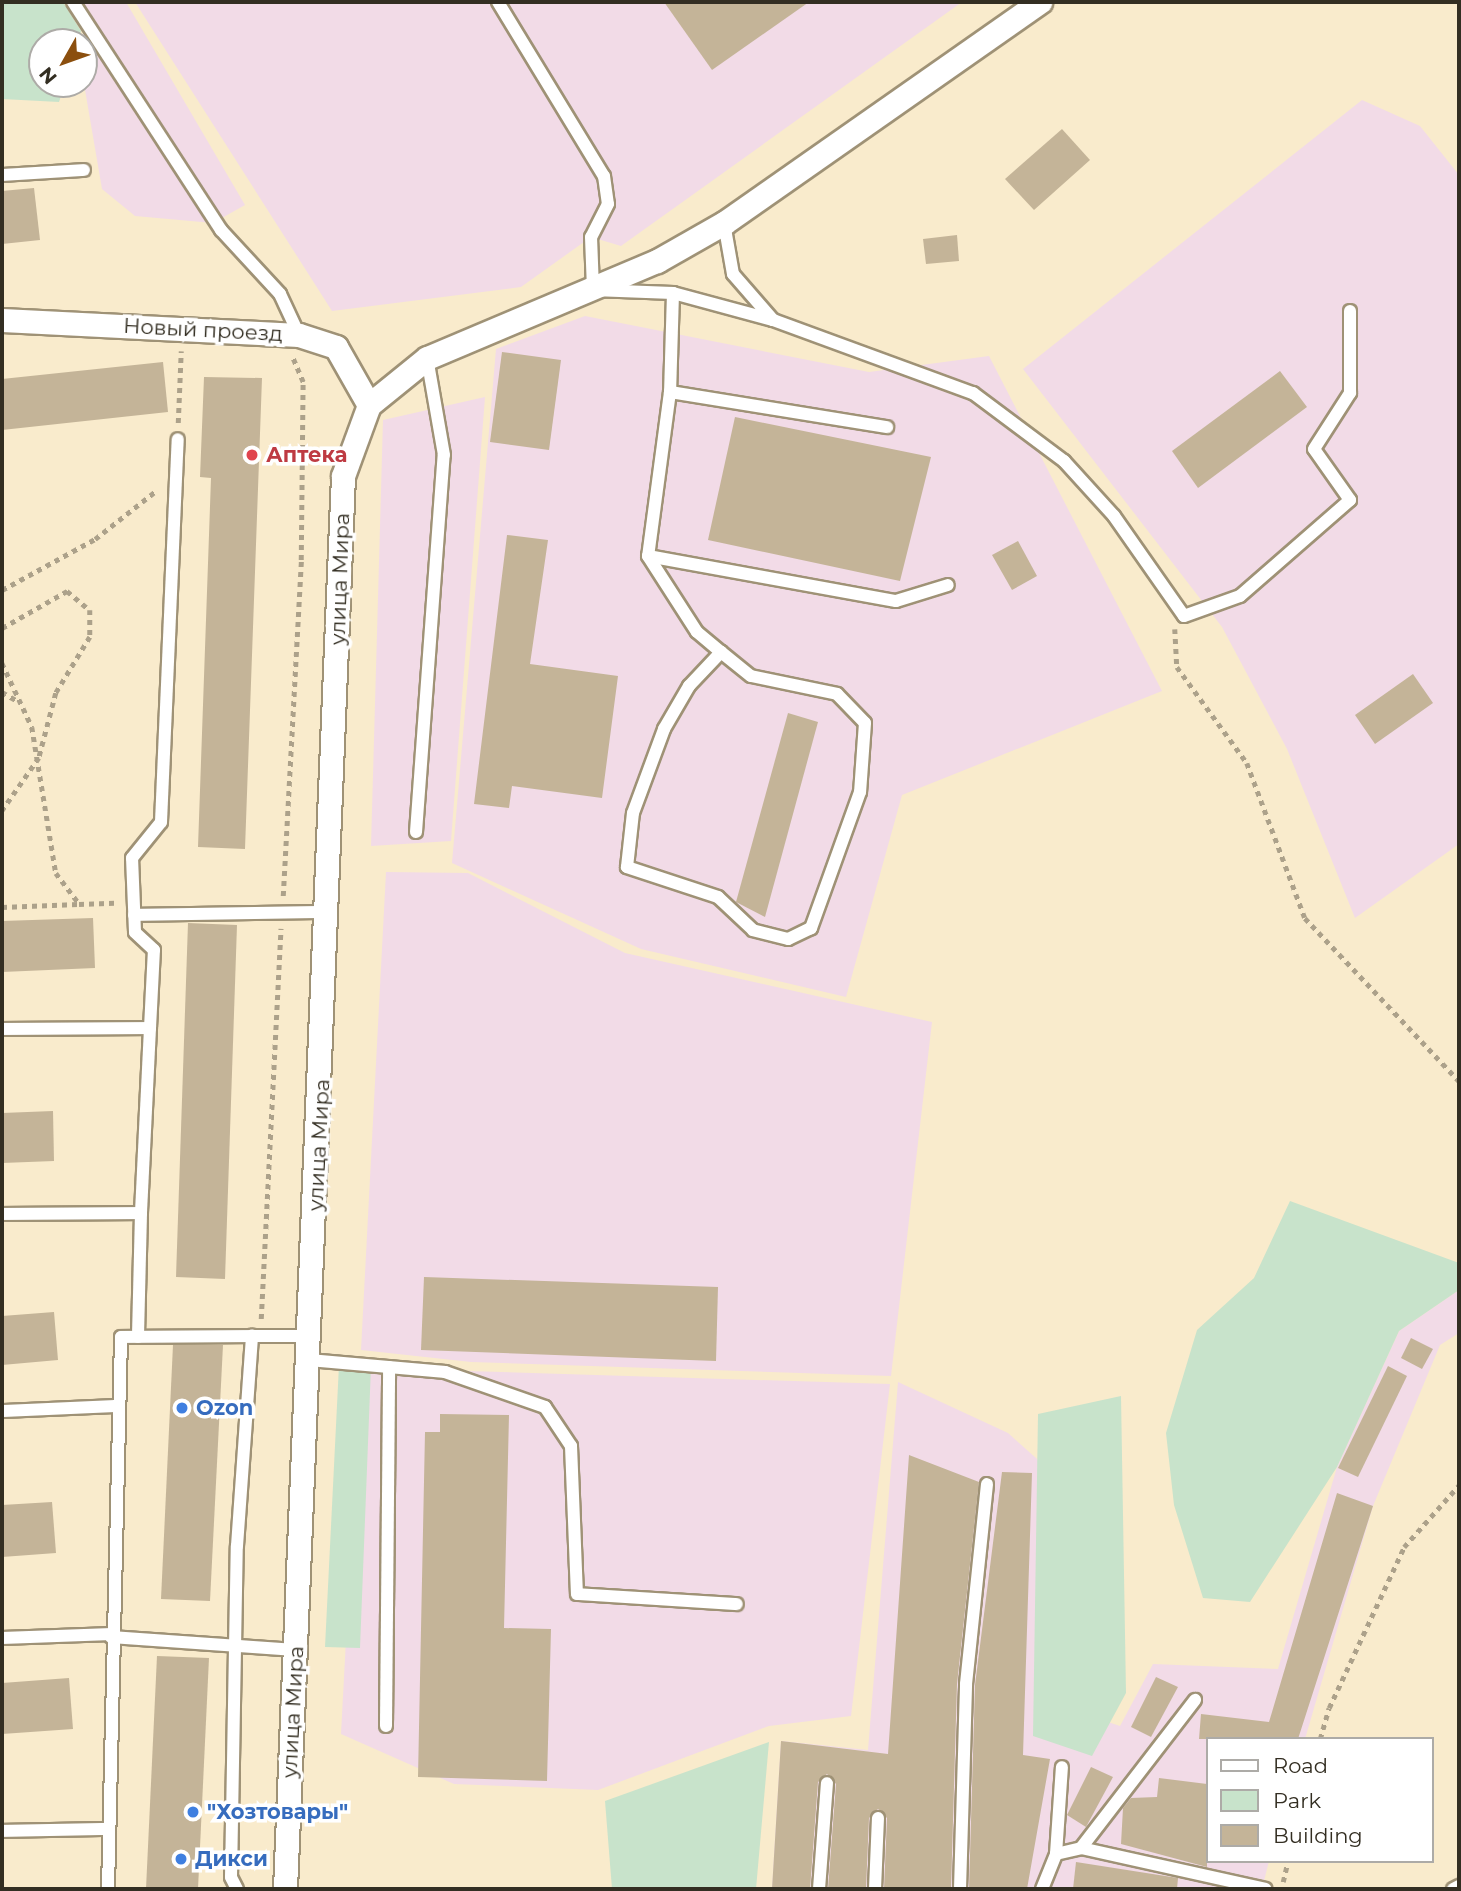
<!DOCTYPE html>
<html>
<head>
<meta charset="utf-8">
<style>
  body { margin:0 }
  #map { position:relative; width:1461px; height:1891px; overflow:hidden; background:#f9ebcc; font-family:Montserrat,sans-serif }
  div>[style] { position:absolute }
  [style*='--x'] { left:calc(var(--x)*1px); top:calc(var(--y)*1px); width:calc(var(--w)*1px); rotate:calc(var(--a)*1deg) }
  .industrial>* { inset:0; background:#f2dbe7 }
  .green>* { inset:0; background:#c8e3cb }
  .building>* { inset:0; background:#c4b498 }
  .path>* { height:4.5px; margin-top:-2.25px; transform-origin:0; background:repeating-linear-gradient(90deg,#aca18a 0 5px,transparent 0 10px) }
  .roads { filter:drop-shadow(2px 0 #9f9276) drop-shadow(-2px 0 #9f9276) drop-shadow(0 2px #9f9276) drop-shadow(0 -2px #9f9276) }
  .service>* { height:12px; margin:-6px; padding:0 6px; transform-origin:6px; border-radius:6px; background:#fff }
  .minor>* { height:23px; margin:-11.5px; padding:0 11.5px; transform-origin:11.5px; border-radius:11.5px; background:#fff }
  .dots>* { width:19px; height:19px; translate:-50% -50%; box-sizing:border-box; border:4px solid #fff; border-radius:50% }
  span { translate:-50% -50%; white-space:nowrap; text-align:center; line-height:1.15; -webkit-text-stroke:7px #fff; paint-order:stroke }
  .street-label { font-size:21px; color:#332e22 }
  .health-label { font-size:21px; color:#be3a42; font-weight:700 }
  .left { translate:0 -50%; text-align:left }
  .shop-label { font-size:21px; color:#366cbe; font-weight:700 }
  .frame { position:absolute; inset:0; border:4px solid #332e22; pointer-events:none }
  .legend { position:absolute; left:1206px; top:1737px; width:228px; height:126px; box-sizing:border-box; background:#fff; border:2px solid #adaba7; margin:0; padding:9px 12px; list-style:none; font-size:21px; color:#332e22 }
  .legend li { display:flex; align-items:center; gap:14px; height:35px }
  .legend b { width:35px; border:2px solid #adaba7 }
  .north { position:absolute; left:28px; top:28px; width:70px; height:70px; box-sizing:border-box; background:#fff; border:2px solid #adaba7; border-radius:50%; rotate:230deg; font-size:19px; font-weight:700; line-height:28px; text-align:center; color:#332e22 }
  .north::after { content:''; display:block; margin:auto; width:24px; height:32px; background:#8b4f0e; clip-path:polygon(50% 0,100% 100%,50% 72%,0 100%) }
</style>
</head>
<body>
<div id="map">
  <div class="industrial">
    <div style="clip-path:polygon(66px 2px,126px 2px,245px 205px,213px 223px,135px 216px,102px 189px,84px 84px,83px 30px)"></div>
    <div style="clip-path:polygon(135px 2px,962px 2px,621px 246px,591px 237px,521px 287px,332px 311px)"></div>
    <div style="clip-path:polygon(1362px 100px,1420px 126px,1459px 175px,1459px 844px,1355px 918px,1287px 749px,1222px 627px,1023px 369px)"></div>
    <div style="clip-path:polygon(585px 316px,869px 372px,989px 356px,1162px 691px,902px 795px,846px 997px,641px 949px,452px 863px,496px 349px)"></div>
    <div style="clip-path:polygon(485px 397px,451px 841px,371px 846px,383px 420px)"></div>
    <div style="clip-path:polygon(386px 872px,468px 873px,625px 953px,932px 1022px,891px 1376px,471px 1362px,361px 1350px)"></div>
    <div style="clip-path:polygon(1459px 1290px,1459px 1333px,1440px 1345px,1373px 1506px,1305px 1739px,1207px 1739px,1207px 1861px,1269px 1861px,1262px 1889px,772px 1889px,781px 1741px,868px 1750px,898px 1382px,1008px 1433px,1045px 1466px,1034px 1697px,1120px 1726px,1153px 1664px,1278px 1669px,1337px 1467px,1399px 1331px)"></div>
    <div style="clip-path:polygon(361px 1357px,467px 1371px,890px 1384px,851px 1716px,769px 1726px,598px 1790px,454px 1784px,341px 1734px)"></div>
  </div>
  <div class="green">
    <div style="clip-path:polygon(2px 2px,63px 2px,81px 31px,78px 42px,42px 42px,42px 84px,65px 84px,59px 102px,2px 99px)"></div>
    <div style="clip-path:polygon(1290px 1201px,1459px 1263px,1459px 1290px,1399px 1331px,1337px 1467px,1250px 1602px,1203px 1598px,1174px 1505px,1166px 1433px,1197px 1330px,1254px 1278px)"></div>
    <div style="clip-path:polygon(339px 1365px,371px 1366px,360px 1648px,325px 1647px)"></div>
    <div style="clip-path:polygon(1121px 1396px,1126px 1693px,1092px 1756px,1033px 1736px,1038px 1414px)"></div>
    <div style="clip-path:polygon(769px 1742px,756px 1889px,612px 1889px,605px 1801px)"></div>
  </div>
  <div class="building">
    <div style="clip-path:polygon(664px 2px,809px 2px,712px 70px)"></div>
    <div style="clip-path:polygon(1062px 129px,1090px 160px,1034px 210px,1005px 179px)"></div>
    <div style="clip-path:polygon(34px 188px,40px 240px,2px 244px,2px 191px)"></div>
    <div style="clip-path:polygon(957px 235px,959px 261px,926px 264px,923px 239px)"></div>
    <div style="clip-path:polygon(502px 352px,561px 360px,549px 450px,490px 442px)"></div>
    <div style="clip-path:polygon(163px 362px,168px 412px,2px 430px,2px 379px)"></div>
    <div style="clip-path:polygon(1280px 371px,1307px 407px,1198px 488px,1172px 451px)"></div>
    <div style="clip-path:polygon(204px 377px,262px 378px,245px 849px,198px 847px,211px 478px,200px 477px)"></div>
    <div style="clip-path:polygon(735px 417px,931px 457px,900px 581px,708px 540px)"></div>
    <div style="clip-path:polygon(507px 535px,548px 540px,530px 664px,618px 676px,602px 798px,512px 786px,509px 808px,474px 804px)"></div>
    <div style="clip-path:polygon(1018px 541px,1037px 576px,1012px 590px,992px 555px)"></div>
    <div style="clip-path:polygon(1413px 674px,1433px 703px,1375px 744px,1355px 715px)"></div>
    <div style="clip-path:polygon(788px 713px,818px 722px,765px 917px,736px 902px)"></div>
    <div style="clip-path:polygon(93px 918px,95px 968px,2px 972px,2px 921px)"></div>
    <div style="clip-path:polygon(188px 923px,237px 925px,225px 1279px,176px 1277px)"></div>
    <div style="clip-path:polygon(53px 1111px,54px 1161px,2px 1163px,2px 1113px)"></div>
    <div style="clip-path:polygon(424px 1277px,718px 1287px,716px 1361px,421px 1350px)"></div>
    <div style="clip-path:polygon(54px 1312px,58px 1360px,2px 1365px,2px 1316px)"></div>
    <div style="clip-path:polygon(1411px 1338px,1433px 1349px,1422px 1369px,1401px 1358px)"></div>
    <div style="clip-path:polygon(173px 1345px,223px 1345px,210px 1601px,161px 1599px)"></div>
    <div style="clip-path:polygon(1388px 1366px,1407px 1376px,1358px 1477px,1338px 1468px)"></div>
    <div style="clip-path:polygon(440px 1414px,509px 1415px,504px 1628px,551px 1629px,547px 1781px,418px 1777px,425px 1432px,440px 1432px)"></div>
    <div style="clip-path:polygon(909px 1455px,979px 1482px,957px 1684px,951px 1889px,884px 1889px,887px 1818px,878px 1809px,869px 1818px,866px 1889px,828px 1889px,836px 1784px,827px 1774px,818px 1782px,810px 1889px,772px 1889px,781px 1741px,888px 1754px)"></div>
    <div style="clip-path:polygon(1002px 1472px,1032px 1473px,1023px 1755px,1050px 1759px,1027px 1889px,969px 1889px,975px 1685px)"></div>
    <div style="clip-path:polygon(1337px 1493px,1373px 1506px,1298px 1739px,1199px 1739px,1201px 1714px,1269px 1722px)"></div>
    <div style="clip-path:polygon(52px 1502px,56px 1553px,2px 1557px,2px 1505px)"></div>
    <div style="clip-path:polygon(157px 1656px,209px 1658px,198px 1889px,146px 1889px)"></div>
    <div style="clip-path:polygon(1156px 1677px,1178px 1687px,1151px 1737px,1131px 1727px)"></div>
    <div style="clip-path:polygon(69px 1678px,73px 1729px,2px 1734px,2px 1683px)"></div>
    <div style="clip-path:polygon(1091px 1767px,1113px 1777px,1086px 1827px,1067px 1815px)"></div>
    <div style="clip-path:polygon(1159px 1778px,1207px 1784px,1207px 1867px,1121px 1844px,1123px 1808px,1131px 1798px,1157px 1797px)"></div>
    <div style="clip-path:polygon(1076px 1862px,1178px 1878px,1177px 1889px,1073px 1889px)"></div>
  </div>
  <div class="path">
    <div style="--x:178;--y:423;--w:72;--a:-87.6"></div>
    <div style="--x:2;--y:590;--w:106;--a:-28.7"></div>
    <div style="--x:95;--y:539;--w:79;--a:-38.3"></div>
    <div style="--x:2;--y:628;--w:75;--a:-29.6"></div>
    <div style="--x:67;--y:591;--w:30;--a:40"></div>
    <div style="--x:90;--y:610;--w:27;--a:90"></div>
    <div style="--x:90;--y:637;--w:66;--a:121.3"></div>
    <div style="--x:56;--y:693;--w:67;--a:104.7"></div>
    <div style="--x:39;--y:758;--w:65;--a:124.9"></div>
    <div style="--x:1175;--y:629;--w:38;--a:87"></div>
    <div style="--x:1177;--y:667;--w:119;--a:53.9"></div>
    <div style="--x:1247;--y:763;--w:165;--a:69.5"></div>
    <div style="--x:1305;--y:918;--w:224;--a:46.6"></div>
    <div style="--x:2;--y:663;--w:71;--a:64.9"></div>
    <div style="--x:32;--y:727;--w:148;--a:80.7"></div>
    <div style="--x:56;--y:873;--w:39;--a:53"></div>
    <div style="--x:79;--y:904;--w:36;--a:-2"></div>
    <div style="--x:2;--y:692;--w:20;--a:30"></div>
    <div style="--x:283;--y:896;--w:336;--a:-86.9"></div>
    <div style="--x:301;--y:560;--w:178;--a:-89.4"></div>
    <div style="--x:303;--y:382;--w:26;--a:-113"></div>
    <div style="--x:2;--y:907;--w:76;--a:-2.3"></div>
    <div style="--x:261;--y:1319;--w:391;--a:-87.1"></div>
    <div style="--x:1320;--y:1739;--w:32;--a:-74"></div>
    <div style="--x:1329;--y:1708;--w:178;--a:-65"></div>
    <div style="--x:1404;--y:1547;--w:83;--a:-48.4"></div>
    <div style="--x:1283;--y:1882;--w:22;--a:-77"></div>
  </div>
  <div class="roads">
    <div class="service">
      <div style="--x:73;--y:2;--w:272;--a:57"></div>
      <div style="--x:221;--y:230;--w:87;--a:47.3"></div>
      <div style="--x:280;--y:294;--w:45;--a:65.1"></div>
      <div style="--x:498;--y:2;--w:204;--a:58.7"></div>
      <div style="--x:604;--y:176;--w:28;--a:82"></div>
      <div style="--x:608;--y:204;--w:37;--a:117"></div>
      <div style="--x:591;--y:237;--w:53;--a:87.8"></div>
      <div style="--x:593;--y:290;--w:80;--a:2.1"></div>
      <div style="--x:673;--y:293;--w:104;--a:15.1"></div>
      <div style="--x:773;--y:320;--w:213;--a:20.1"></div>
      <div style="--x:973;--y:393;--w:114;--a:36.8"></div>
      <div style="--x:1064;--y:461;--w:74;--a:47.7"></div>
      <div style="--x:1114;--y:516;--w:122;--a:55"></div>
      <div style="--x:1184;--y:616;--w:59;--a:-19.7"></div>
      <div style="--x:1240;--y:596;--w:146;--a:-41.1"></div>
      <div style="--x:1350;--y:500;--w:62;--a:-125.2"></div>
      <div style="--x:1314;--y:449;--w:67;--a:-57.3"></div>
      <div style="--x:1350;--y:393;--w:82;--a:-90"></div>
      <div style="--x:2;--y:175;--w:82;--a:-3.5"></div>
      <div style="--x:724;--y:223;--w:52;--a:80"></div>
      <div style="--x:733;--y:274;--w:61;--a:49"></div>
      <div style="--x:673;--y:293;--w:99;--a:91.7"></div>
      <div style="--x:670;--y:392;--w:220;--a:9.2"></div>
      <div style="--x:670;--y:392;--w:165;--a:97.6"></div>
      <div style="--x:648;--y:556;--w:252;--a:10.3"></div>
      <div style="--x:896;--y:601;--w:54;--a:-17.1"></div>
      <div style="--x:648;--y:556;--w:90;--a:57.2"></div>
      <div style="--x:697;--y:632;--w:31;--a:40"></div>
      <div style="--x:721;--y:652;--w:38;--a:39"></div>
      <div style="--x:751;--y:676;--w:88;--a:11.8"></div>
      <div style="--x:837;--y:694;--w:40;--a:46"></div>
      <div style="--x:865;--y:723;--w:69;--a:94.1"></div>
      <div style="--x:860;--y:792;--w:145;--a:109.8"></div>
      <div style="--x:811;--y:928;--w:25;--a:154"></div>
      <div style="--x:788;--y:939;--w:36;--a:-166"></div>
      <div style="--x:753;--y:930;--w:48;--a:-136.7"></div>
      <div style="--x:718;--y:897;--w:96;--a:-161.8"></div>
      <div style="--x:627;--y:867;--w:54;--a:-83.7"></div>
      <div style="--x:633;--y:813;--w:90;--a:-69.7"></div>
      <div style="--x:664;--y:729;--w:50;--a:-59.8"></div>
      <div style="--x:689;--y:686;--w:47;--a:-46.7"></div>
      <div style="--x:416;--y:832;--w:378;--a:-85.8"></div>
      <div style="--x:444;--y:455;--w:98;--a:-99.9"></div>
      <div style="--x:134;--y:915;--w:194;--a:-0.9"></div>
      <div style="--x:150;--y:1028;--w:78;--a:-87.1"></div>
      <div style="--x:154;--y:950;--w:26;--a:-137"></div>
      <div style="--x:135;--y:932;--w:74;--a:-92.3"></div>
      <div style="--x:132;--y:858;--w:46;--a:-51.1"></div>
      <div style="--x:161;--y:822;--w:383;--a:-87.5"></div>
      <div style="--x:2;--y:1029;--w:148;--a:-0.4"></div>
      <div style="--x:150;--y:1028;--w:185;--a:92.8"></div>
      <div style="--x:2;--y:1214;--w:139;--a:-0.4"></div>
      <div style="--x:141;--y:1213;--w:124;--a:91.4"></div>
      <div style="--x:309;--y:1360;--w:137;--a:5"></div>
      <div style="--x:445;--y:1372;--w:106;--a:19.3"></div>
      <div style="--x:545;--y:1407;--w:47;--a:56.3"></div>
      <div style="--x:571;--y:1446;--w:148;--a:87.7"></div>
      <div style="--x:577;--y:1594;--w:160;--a:3.6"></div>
      <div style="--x:2;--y:1411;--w:113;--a:-2.5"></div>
      <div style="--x:111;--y:1637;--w:185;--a:4"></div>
      <div style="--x:2;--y:1638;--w:110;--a:-2.1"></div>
      <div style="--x:386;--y:1726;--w:359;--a:-89.5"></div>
      <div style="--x:2;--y:1831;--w:107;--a:-1.1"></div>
      <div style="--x:1081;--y:1848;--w:187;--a:-52.4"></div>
      <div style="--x:1056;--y:1854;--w:87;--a:-86.1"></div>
      <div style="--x:108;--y:1889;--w:552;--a:-88.65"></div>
      <div style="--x:121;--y:1337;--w:131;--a:-0.4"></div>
      <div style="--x:237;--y:1889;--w:13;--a:-117"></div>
      <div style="--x:231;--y:1877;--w:331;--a:-89"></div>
      <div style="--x:237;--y:1546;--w:211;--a:-85.9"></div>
      <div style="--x:252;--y:1336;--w:59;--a:0"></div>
      <div style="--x:819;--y:1889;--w:106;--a:-85.7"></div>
      <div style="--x:875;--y:1889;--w:71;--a:-87.6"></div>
      <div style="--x:960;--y:1889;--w:205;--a:-88.3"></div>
      <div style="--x:966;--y:1684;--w:201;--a:-84"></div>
      <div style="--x:1042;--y:1889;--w:38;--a:-68"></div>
      <div style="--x:1056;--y:1854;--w:26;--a:-13"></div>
      <div style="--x:1081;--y:1848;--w:189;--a:12.5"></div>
      <div style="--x:1453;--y:1889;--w:7;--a:-27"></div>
    </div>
    <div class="minor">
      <div style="--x:2;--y:320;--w:297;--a:2.9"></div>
      <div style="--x:299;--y:335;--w:39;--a:18"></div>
      <div style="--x:336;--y:347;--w:67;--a:60.4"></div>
      <div style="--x:369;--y:405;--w:75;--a:-39"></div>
      <div style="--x:427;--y:358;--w:250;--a:-22.9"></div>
      <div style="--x:657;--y:261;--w:77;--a:-29.6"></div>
      <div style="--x:724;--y:223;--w:386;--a:-35"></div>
      <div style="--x:285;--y:1889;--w:1414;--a:-87.65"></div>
      <div style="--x:343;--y:476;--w:76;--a:-69.9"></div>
    </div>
  </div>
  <div class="dots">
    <div style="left:252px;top:455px;background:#e0444e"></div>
    <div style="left:182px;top:1408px;background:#3f7fe0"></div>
    <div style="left:193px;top:1812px;background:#3f7fe0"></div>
    <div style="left:181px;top:1859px;background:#3f7fe0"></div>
  </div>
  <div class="street-label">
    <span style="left:203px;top:330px;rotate:3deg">Новый проезд</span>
    <span style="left:340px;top:579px;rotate:-88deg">улица Мира</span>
    <span style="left:319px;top:1145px;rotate:-87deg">улица Мира</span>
    <span style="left:293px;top:1712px;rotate:-87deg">улица Мира</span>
  </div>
  <div class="health-label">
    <span class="left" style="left:266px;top:455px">Аптека</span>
  </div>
  <div class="shop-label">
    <span class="left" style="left:196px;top:1408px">Ozon</span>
    <span class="left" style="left:207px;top:1812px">"Хозтовары"</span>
    <span class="left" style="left:195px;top:1859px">Дикси</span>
  </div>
  <div class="frame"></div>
  <ul class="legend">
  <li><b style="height:9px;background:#fff"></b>Road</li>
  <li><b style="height:19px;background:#c8e3cb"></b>Park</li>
  <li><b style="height:19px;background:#c4b498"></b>Building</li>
  </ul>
  <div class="north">N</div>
</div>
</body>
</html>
